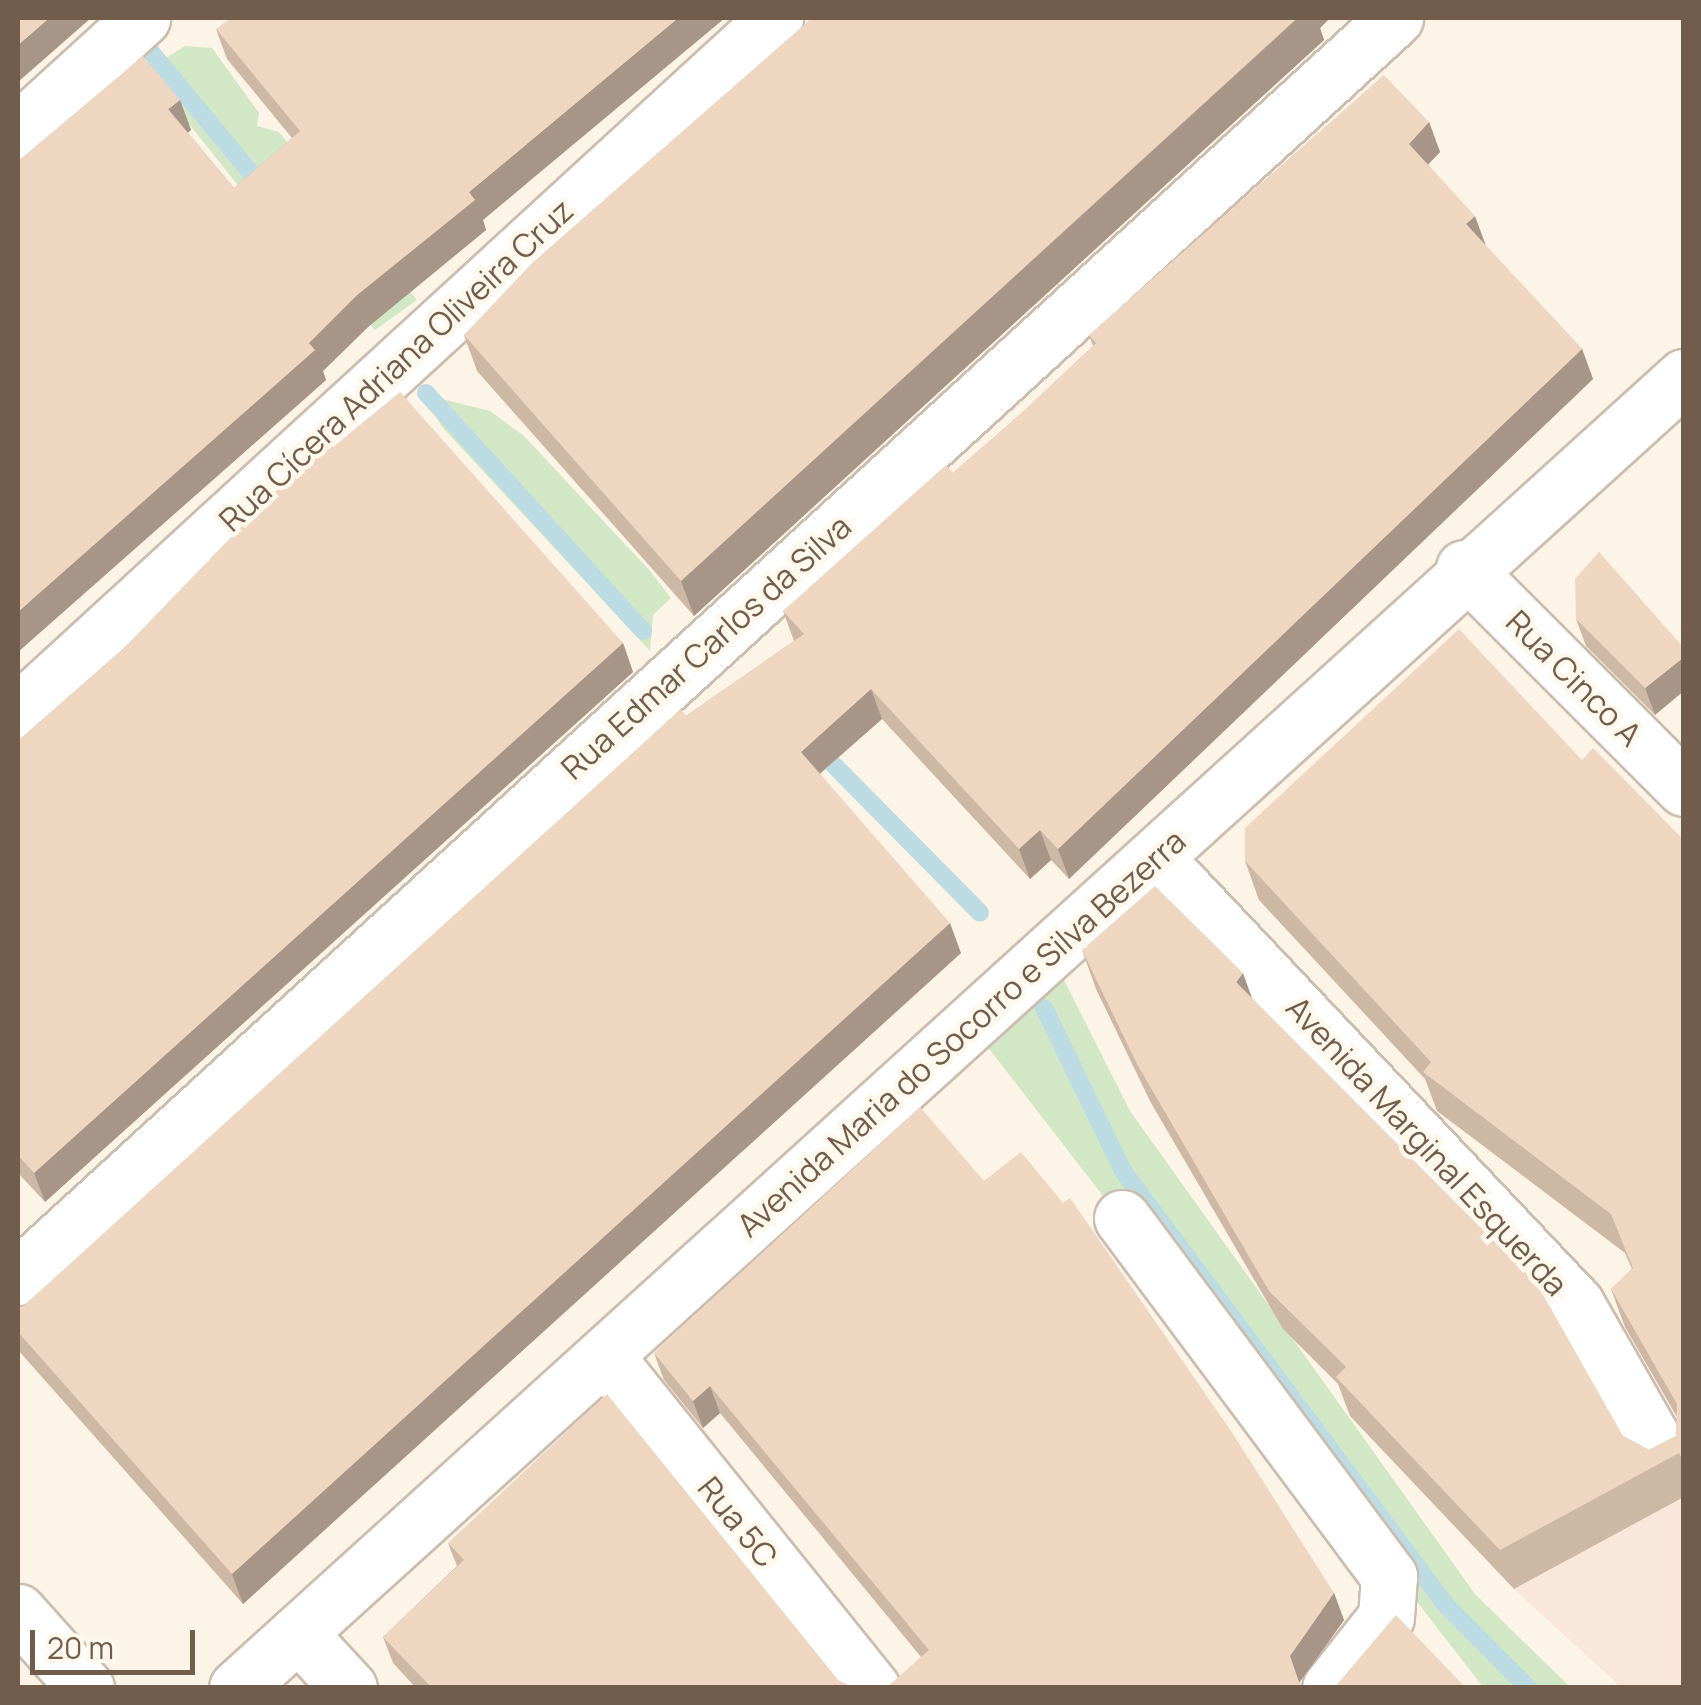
<!DOCTYPE html>
<html>
<head>
<meta charset="utf-8">
<style>
  body { margin:0 }
  #map { position:relative; width:1701px; height:1705px; overflow:hidden; background:#fbf4e7; font-family:Manrope,sans-serif }
  div>[style] { position:absolute }
  [style*='--x'] { left:calc(var(--x)*1px); top:calc(var(--y)*1px); width:calc(var(--w)*1px); rotate:calc(var(--a)*1deg) }
  .commercial>* { inset:0; background:#fae7dc }
  .green>* { inset:0; background:#d2e7c6 }
  .stream>* { height:18px; margin:-9px; padding:0 9px; transform-origin:9px; border-radius:9px; background:#bddbe3 }
  .roads { filter:drop-shadow(2px 0 #ccbdae) drop-shadow(-2px 0 #ccbdae) drop-shadow(0 2px #ccbdae) drop-shadow(0 -2px #ccbdae) }
  .minor>* { height:55px; margin:-27.5px; padding:0 27.5px; transform-origin:27.5px; border-radius:27.5px; background:#fff }
  .wall>* { inset:0; background:#cdb8a6 }
  .shaded-wall>* { inset:0; background:#a79687 }
  .building>* { inset:0; background:#eed6c1 }
  span { translate:-50% -50%; white-space:nowrap; text-align:center; line-height:1.15; -webkit-text-stroke:9px #fef8ed; paint-order:stroke }
  .street-label { font-size:32px; color:#725d4d }
  .frame { position:absolute; inset:0; border:20px solid #725d4d; pointer-events:none }
  .scale { position:absolute; left:30px; top:1630px; width:165px; height:45px; box-sizing:border-box; border:5px solid #725d4d; border-top:0; padding-left:12px; font-size:30px; line-height:35px; white-space:nowrap; color:#725d4d; -webkit-text-stroke:8px #fef8ed; paint-order:stroke }
</style>
</head>
<body>
<div id="map">
  <div class="commercial">
    <div style="clip-path:polygon(1683px 1498px,1683px 1687px,1621px 1687px,1514px 1589px)"></div>
  </div>
  <div class="green">
    <div style="clip-path:polygon(185px 46px,212px 48px,259px 113px,257px 126px,279px 132px,417px 300px,375px 330px,264px 200px,244px 193px,155px 81px,151px 67px)"></div>
    <div style="clip-path:polygon(442px 399px,490px 411px,524px 436px,650px 571px,671px 598px,653px 615px,650px 651px,442px 427px,432px 410px)"></div>
    <div style="clip-path:polygon(1064px 980px,1130px 1111px,1475px 1594px,1570px 1687px,1483px 1687px,987px 1046px)"></div>
  </div>
  <div class="stream">
    <div style="--x:150;--y:51;--w:179;--a:50.4"></div>
    <div style="--x:426;--y:393;--w:322;--a:47.6"></div>
    <div style="--x:816;--y:747;--w:233;--a:45.3"></div>
    <div style="--x:1044;--y:1008;--w:181;--a:64.1"></div>
    <div style="--x:1123;--y:1171;--w:540;--a:53.36"></div>
    <div style="--x:1445;--y:1604;--w:118;--a:45.3"></div>
  </div>
  <div class="roads">
    <div class="minor">
      <div style="--x:18;--y:131;--w:168;--a:-42.3"></div>
      <div style="--x:1464;--y:568;--w:311;--a:45"></div>
      <div style="--x:18;--y:712;--w:1027;--a:-42.51"></div>
      <div style="--x:1156;--y:859;--w:612;--a:46.66"></div>
      <div style="--x:1576;--y:1304;--w:177;--a:60.3"></div>
      <div style="--x:1122;--y:1218;--w:447;--a:53.3"></div>
      <div style="--x:1389;--y:1576;--w:41;--a:94.2"></div>
      <div style="--x:1386;--y:1617;--w:90;--a:128.3"></div>
      <div style="--x:18;--y:1277;--w:1866;--a:-42.44"></div>
      <div style="--x:605;--y:1356;--w:426;--a:51.2"></div>
      <div style="--x:18;--y:1612;--w:102;--a:48.2"></div>
      <div style="--x:298;--y:1633;--w:75;--a:47.2"></div>
      <div style="--x:237;--y:1688;--w:1953;--a:-42.18"></div>
    </div>
  </div>
  <div class="wall">
    <div style="clip-path:polygon(812px 18px,1330px 18px,1320px 28px,1324px 40px,694px 616px,477px 371px,464px 335px)"></div>
    <div style="clip-path:polygon(216px 29px,483px 220px,486px 230px,368px 327px,323px 371px,326px 380px,18px 652px,180px 100px,191px 130px,188px 133px,234px 188px,292px 138px,227px 59px)"></div>
    <div style="clip-path:polygon(1429px 122px,1440px 152px,1428px 164px,1486px 246px,1582px 349px,1593px 379px,1069px 879px,1051px 860px,1030px 879px,882px 719px,820px 774px,961px 953px,243px 1604px,18px 1350px,18px 1311px,686px 716px,794px 641px,783px 611px,953px 473px,1024px 411px,1093px 346px,1089px 335px)"></div>
    <div style="clip-path:polygon(333px 447px,623px 643px,633px 672px,45px 1202px,18px 1173px,18px 741px,123px 649px)"></div>
    <div style="clip-path:polygon(1599px 552px,1655px 715px,1586px 646px,1576px 619px)"></div>
    <div style="clip-path:polygon(1582px 760px,1684px 840px,1684px 1497px,1514px 1589px,1350px 1416px,1338px 1384px,1283px 1329px,1151px 1103px,1096px 989px,1082px 950px,1252px 998px,1623px 1436px,1649px 1450px,1676px 1436px,1677px 1417px,1625px 1327px,1611px 1289px,1632px 1269px,1625px 1253px,1437px 1111px,1425px 1079px,1259px 900px,1245px 861px)"></div>
    <div style="clip-path:polygon(654px 1353px,1334px 1593px,1344px 1620px,1299px 1683px,1300px 1685px,921px 1657px,720px 1413px,703px 1428px,664px 1380px)"></div>
    <div style="clip-path:polygon(448px 1543px,839px 1681px,854px 1688px,416px 1688px,393px 1663px,383px 1637px,457px 1566px)"></div>
  </div>
  <div class="shaded-wall">
    <div style="clip-path:polygon(49px 18px,91px 18px,18px 82px,18px 45px)"></div>
    <div style="clip-path:polygon(678px 18px,725px 18px,483px 220px,486px 230px,368px 327px,323px 371px,326px 380px,18px 652px,18px 612px,309px 343px,356px 296px,469px 192px)"></div>
    <div style="clip-path:polygon(1298px 18px,1330px 18px,1320px 28px,1324px 40px,694px 616px,681px 581px)"></div>
    <div style="clip-path:polygon(180px 100px,191px 130px,179px 140px,168px 109px)"></div>
    <div style="clip-path:polygon(1429px 122px,1440px 152px,1420px 173px,1409px 144px)"></div>
    <div style="clip-path:polygon(1475px 216px,1486px 246px,1466px 224px)"></div>
    <div style="clip-path:polygon(1582px 349px,1593px 379px,1069px 879px,1058px 849px)"></div>
    <div style="clip-path:polygon(623px 643px,633px 672px,45px 1202px,34px 1173px)"></div>
    <div style="clip-path:polygon(1684px 657px,1684px 691px,1655px 715px,1645px 688px)"></div>
    <div style="clip-path:polygon(871px 689px,882px 719px,811px 781px,801px 752px)"></div>
    <div style="clip-path:polygon(1040px 830px,1051px 860px,1030px 879px,1019px 849px)"></div>
    <div style="clip-path:polygon(950px 923px,961px 953px,243px 1604px,232px 1574px)"></div>
    <div style="clip-path:polygon(1243px 973px,1257px 1012px,1236px 982px)"></div>
    <div style="clip-path:polygon(710px 1386px,720px 1413px,703px 1428px,693px 1401px)"></div>
    <div style="clip-path:polygon(1334px 1593px,1344px 1620px,1299px 1683px,1290px 1656px)"></div>
  </div>
  <div class="building">
    <div style="clip-path:polygon(18px 18px,49px 18px,18px 45px)"></div>
    <div style="clip-path:polygon(231px 18px,678px 18px,469px 192px,475px 200px,356px 296px,309px 343px,315px 350px,18px 612px,18px 161px,143px 56px,180px 100px,168px 109px,234px 188px,300px 131px,216px 29px)"></div>
    <div style="clip-path:polygon(812px 18px,1297px 18px,681px 581px,464px 335px,532px 263px)"></div>
    <div style="clip-path:polygon(1384px 75px,1429px 122px,1409px 144px,1475px 216px,1466px 224px,1582px 349px,1058px 849px,1040px 830px,1019px 849px,871px 689px,801px 752px,950px 923px,232px 1574px,18px 1332px,18px 1311px,681px 709px,686px 716px,804px 634px,783px 611px,946px 465px,953px 473px,1024px 411px,1096px 343px,1089px 335px)"></div>
    <div style="clip-path:polygon(400px 392px,623px 643px,34px 1173px,18px 1155px,18px 741px,123px 649px,326px 439px,333px 447px)"></div>
    <div style="clip-path:polygon(1599px 552px,1684px 648px,1684px 657px,1645px 688px,1576px 619px,1575px 579px)"></div>
    <div style="clip-path:polygon(1459px 629px,1582px 760px,1593px 748px,1684px 840px,1684px 1463px,1679px 1453px,1500px 1550px,1336px 1377px,1346px 1367px,1269px 1291px,1137px 1064px,1082px 950px,1155px 886px,1243px 973px,1236px 982px,1537px 1284px,1623px 1436px,1649px 1450px,1676px 1436px,1677px 1404px,1611px 1289px,1633px 1268px,1611px 1214px,1423px 1072px,1431px 1062px,1245px 861px,1245px 828px)"></div>
    <div style="clip-path:polygon(920px 1107px,984px 1181px,1021px 1152px,1063px 1203px,1070px 1198px,1231px 1431px,1334px 1593px,1290px 1656px,1300px 1685px,1318px 1688px,886px 1688px,929px 1650px,710px 1386px,693px 1401px,654px 1353px)"></div>
    <div style="clip-path:polygon(607px 1394px,839px 1681px,854px 1688px,432px 1688px,383px 1637px,464px 1560px,448px 1543px)"></div>
    <div style="clip-path:polygon(1396px 1615px,1466px 1688px,1334px 1688px)"></div>
  </div>
  <div class="street-label">
    <span style="left:396px;top:365px;rotate:-43deg">Rua Cícera Adriana Oliveira Cruz</span>
    <span style="left:706px;top:647px;rotate:-42deg">Rua Edmar Carlos da Silva</span>
    <span style="left:1574px;top:678px;rotate:45deg">Rua Cinco A</span>
    <span style="left:961px;top:1033px;rotate:-42deg">Avenida Maria do Socorro e Silva Bezerra</span>
    <span style="left:1427px;top:1146px;rotate:47deg">Avenida Marginal Esquerda</span>
    <span style="left:738px;top:1522px;rotate:51deg">Rua 5C</span>
  </div>
  <div class="frame"></div>
  <div class="scale">20 m</div>
</div>
</body>
</html>
